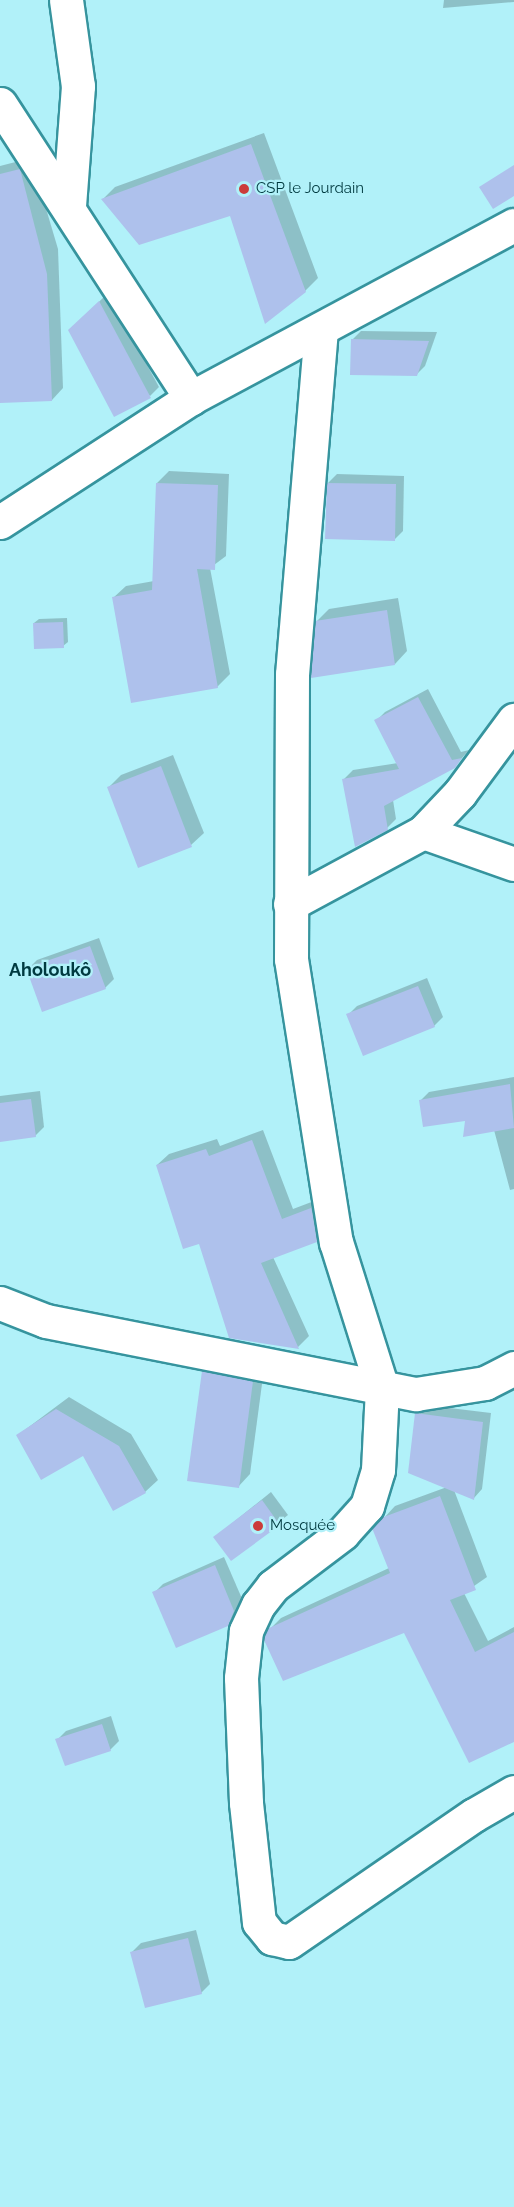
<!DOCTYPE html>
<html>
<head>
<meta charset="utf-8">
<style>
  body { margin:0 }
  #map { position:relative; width:514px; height:2207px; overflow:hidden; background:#b1f1f9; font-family:Raleway,sans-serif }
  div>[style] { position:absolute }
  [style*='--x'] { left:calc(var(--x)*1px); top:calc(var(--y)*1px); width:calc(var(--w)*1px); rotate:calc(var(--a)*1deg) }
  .shadow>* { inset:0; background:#0003 }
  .building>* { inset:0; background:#aec1ec }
  .roads { filter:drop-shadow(2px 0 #36949e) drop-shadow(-2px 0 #36949e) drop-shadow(0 2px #36949e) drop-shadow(0 -2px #36949e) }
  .minor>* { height:33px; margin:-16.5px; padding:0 16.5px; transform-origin:16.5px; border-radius:16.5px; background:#fff }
  .dots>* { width:16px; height:16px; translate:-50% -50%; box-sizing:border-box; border:3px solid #b1f1f9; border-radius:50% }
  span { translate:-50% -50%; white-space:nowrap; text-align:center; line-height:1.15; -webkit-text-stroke:4.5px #b1f1f9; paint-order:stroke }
  .poi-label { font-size:15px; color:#003a40 }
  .left { translate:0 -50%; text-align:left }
  .quarter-label { font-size:18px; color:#003a40; font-weight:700 }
</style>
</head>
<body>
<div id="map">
  <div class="shadow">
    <div style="clip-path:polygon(444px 0,514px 0,514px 2px,443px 8px)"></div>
    <div style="clip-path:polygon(264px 133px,318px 278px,305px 291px,231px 214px,103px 199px,115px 187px)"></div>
    <div style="clip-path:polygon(31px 158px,58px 249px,63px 388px,52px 400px,0 402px,0 166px)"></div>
    <div style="clip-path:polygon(108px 293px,159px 387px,150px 396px,70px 330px)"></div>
    <div style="clip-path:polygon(361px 331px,437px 332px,425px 366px,416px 375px,352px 340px)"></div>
    <div style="clip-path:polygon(169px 471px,229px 474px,226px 556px,210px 568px,230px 674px,217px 687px,113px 598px,126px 586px,154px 581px,157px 483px)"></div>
    <div style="clip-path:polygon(337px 474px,404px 476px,403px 531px,394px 540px,328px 483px)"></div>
    <div style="clip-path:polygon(398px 598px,407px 651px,395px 664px,317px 621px,329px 609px)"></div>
    <div style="clip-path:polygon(67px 618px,68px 642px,63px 646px,34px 623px,39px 619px)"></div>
    <div style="clip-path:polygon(428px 689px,461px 752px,469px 750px,454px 767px,393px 800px,396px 819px,387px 828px,344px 779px,353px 770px,398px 763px,376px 721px,385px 712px)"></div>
    <div style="clip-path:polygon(173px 755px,204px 833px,191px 845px,139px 866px,109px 787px,121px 775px)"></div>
    <div style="clip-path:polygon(99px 938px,114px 979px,105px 988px,28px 969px,37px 960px)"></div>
    <div style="clip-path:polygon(427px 978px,443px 1017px,434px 1026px,348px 1015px,357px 1006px)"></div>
    <div style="clip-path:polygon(514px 1077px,514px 1189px,510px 1190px,494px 1130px,420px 1101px,429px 1092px)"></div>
    <div style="clip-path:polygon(40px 1091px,44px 1127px,35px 1136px,0 1140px,0 1096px)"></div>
    <div style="clip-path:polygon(263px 1130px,293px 1209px,322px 1198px,327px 1229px,316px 1241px,273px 1257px,309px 1336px,298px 1347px,230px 1337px,200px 1242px,157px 1165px,169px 1154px,217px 1139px,220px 1146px)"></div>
    <div style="clip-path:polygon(215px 1359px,264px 1369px,250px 1474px,238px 1487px,203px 1372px)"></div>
    <div style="clip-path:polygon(69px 1397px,131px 1434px,158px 1480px,145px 1492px,114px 1509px,83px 1454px,18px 1435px)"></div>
    <div style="clip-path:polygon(425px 1405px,491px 1413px,482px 1489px,474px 1498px,454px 1490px,487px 1577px,464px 1593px,488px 1641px,514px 1627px,514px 1740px,405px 1631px,269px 1630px,281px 1618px,389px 1568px,383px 1519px,395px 1506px,447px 1487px,416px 1414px)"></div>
    <div style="clip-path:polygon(271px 1492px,288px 1515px,231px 1559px,215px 1537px)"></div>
    <div style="clip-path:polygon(224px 1557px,243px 1601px,227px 1625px,154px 1593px,163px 1584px)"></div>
    <div style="clip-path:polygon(111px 1716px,119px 1741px,110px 1750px,57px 1740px,66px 1731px)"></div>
    <div style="clip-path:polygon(196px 1930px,210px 1984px,201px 1993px,132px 1952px,141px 1943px)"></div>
  </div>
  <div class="building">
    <div style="clip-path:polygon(251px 144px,306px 292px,265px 324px,230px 216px,139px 245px,101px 199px)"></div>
    <div style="clip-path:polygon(514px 165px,514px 196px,493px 209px,479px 187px)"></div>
    <div style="clip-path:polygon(20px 169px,47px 274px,52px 401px,0 403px,0 174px)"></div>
    <div style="clip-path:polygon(99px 301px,151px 398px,114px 417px,68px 330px)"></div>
    <div style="clip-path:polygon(351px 339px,429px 341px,417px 376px,350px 375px)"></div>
    <div style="clip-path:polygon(156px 483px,218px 485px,215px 570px,197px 569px,218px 688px,131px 703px,112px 597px,152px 590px)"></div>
    <div style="clip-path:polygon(327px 483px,396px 484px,395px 541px,325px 539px)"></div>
    <div style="clip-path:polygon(387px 610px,395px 665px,311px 678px,315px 621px)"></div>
    <div style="clip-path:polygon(63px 622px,64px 648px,34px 649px,33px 623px)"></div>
    <div style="clip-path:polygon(418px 697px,452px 760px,462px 758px,455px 768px,384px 806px,388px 830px,355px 847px,342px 779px,399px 769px,374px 720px)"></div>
    <div style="clip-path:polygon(161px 766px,192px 847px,138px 868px,107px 787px)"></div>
    <div style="clip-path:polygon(90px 946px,106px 989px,42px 1012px,26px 968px)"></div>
    <div style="clip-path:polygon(418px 986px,435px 1027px,363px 1056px,346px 1014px)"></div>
    <div style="clip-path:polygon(510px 1084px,514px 1128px,463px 1137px,465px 1121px,423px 1127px,419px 1100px)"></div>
    <div style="clip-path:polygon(31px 1099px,36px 1137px,0 1142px,0 1103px)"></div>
    <div style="clip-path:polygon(252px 1140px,282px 1219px,311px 1208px,312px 1211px,317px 1242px,261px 1263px,299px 1349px,229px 1338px,199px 1244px,183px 1249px,156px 1165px,206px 1149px,209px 1156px)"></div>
    <div style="clip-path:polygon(202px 1371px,253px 1381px,239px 1488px,187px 1481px)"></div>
    <div style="clip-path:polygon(56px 1409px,119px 1446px,146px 1493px,113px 1511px,83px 1456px,41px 1480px,16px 1435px)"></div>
    <div style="clip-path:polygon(415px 1413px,483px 1422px,474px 1500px,408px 1473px)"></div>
    <div style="clip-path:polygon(440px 1496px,476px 1590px,450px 1600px,475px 1652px,514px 1632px,514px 1742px,469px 1763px,404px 1633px,283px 1681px,264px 1640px,267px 1629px,390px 1573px,372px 1528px,381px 1518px)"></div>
    <div style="clip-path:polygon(262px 1500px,280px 1525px,231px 1561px,213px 1537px)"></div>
    <div style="clip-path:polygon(215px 1565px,234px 1611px,228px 1626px,176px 1648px,152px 1592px)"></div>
    <div style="clip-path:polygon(102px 1724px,111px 1751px,65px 1766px,55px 1739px)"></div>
    <div style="clip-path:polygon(188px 1938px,202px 1994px,145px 2008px,130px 1952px)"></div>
  </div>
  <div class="roads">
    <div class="minor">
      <div style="--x:66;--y:0;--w:87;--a:82.1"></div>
      <div style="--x:78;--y:86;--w:121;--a:94.3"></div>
      <div style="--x:0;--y:104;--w:351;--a:57"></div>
      <div style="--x:321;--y:329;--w:346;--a:94.8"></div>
      <div style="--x:292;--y:674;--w:285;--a:90.2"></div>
      <div style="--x:291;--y:959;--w:287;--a:81"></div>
      <div style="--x:336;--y:1242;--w:153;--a:72.5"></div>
      <div style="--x:382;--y:1388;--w:82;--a:92.8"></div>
      <div style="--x:378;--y:1470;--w:38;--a:107"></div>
      <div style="--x:367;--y:1506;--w:36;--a:132"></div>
      <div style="--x:343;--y:1533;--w:88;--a:142.9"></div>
      <div style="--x:273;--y:1586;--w:24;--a:128"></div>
      <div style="--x:258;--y:1605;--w:29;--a:115"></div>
      <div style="--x:246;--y:1631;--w:47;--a:96.1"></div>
      <div style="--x:241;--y:1678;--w:125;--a:87.7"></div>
      <div style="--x:246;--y:1803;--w:120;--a:83.8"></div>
      <div style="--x:259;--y:1922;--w:21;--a:51"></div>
      <div style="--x:272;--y:1938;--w:17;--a:13"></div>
      <div style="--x:289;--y:1942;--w:224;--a:-34.5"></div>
      <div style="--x:474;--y:1815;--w:46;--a:-29.9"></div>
      <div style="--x:0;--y:522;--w:228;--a:-33"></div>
      <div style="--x:191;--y:398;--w:366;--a:-28.2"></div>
      <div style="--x:423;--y:832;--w:96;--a:19.4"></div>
      <div style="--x:290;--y:904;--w:151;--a:-28.4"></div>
      <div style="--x:423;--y:832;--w:54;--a:-46.5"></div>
      <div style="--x:460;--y:793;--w:91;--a:-53.5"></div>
      <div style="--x:0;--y:1303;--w:49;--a:21.4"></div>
      <div style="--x:46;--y:1321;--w:377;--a:11.2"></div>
      <div style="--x:416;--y:1394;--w:70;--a:-9.1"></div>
      <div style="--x:485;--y:1383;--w:33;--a:-27"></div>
    </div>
  </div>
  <div class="dots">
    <div style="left:244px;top:189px;background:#cb3c3a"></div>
    <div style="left:258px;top:1526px;background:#cb3c3a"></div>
  </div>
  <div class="poi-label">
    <span class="left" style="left:256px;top:189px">CSP le Jourdain</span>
    <span class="left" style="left:270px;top:1526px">Mosquée</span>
  </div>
  <div class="quarter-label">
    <span style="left:50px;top:970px">Aholoukô</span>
  </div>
</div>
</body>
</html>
